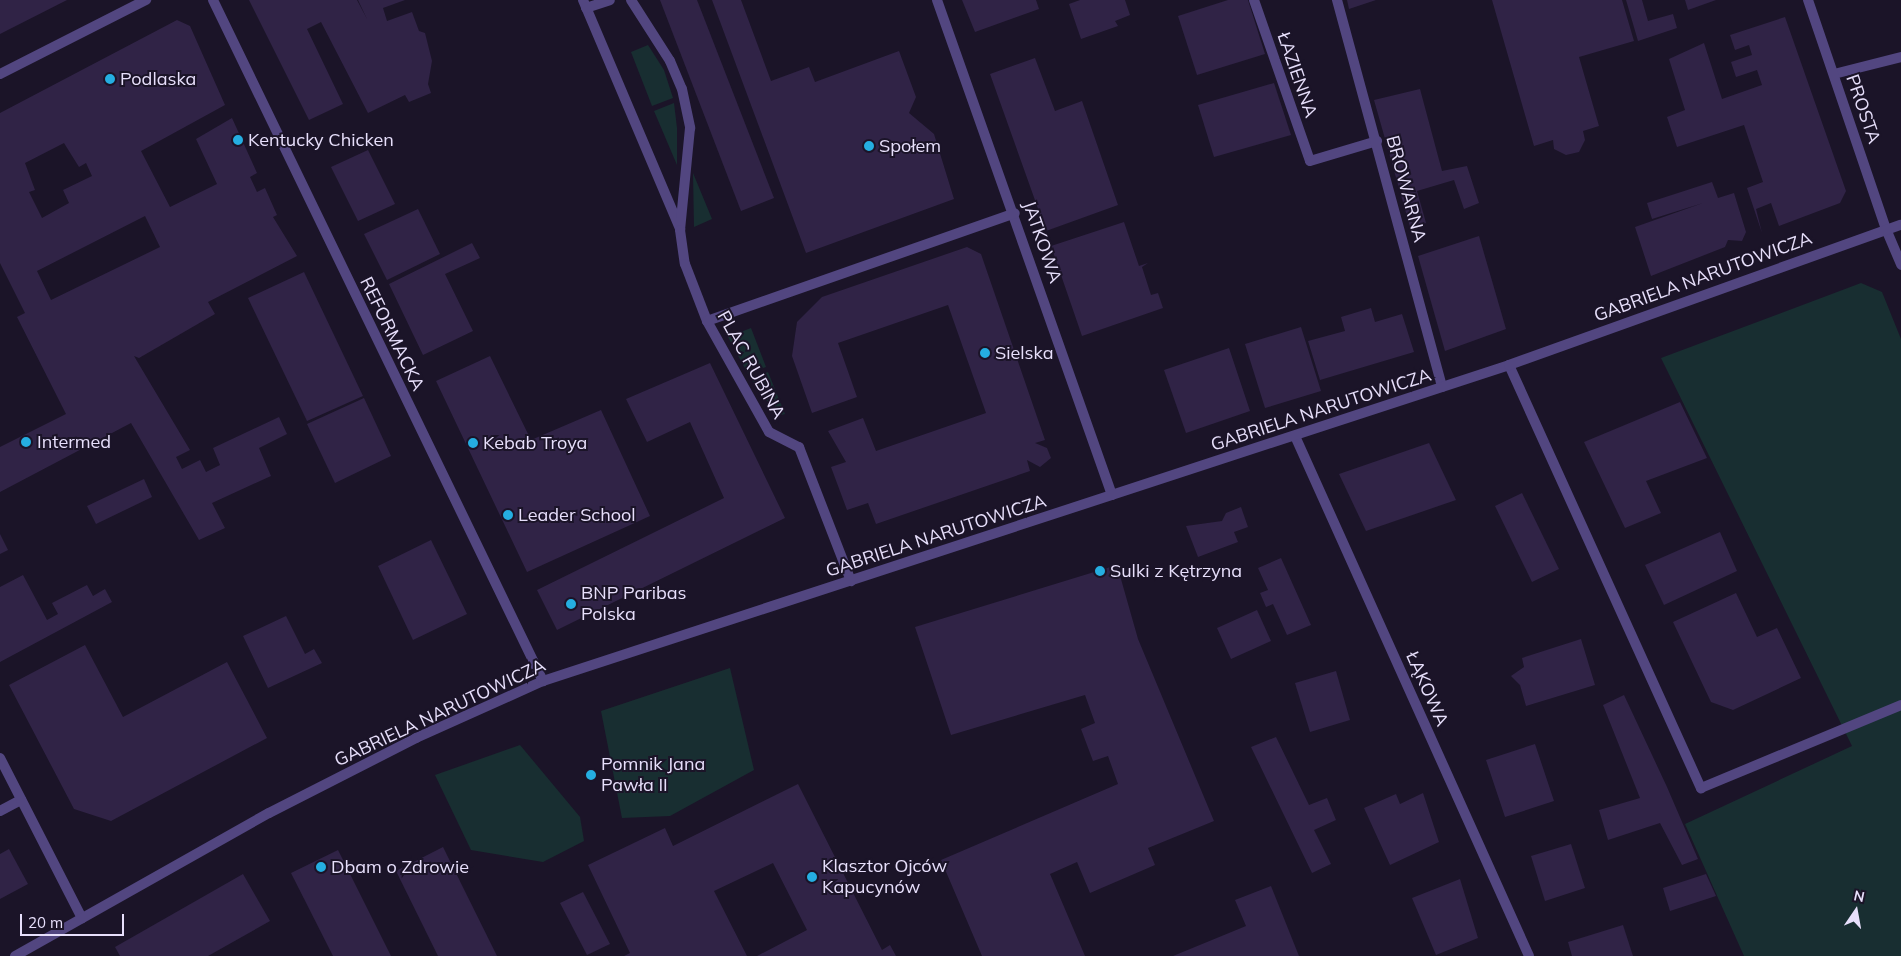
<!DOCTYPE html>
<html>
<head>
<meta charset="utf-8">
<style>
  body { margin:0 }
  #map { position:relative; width:1901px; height:956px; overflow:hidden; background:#1b1428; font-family:Mulish,sans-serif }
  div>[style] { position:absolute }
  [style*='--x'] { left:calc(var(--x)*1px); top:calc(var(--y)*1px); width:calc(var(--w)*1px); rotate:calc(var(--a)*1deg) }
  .green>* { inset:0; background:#182e31 }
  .building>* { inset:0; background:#302346 }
  .service>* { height:10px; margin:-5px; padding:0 5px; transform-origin:5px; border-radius:5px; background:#524680 }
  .minor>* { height:10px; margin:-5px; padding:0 5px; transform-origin:5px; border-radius:5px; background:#524680 }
  .tertiary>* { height:10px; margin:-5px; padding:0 5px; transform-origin:5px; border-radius:5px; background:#524680 }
  .dots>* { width:14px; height:14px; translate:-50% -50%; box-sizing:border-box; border:2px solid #1b1428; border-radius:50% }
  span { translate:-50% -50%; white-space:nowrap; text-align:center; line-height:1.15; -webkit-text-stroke:4px #1b1428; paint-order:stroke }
  .street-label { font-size:18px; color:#e7dffb }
  .poi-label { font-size:18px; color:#e7dffb }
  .left { translate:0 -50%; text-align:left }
  .north { position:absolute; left:1831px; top:886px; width:50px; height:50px; -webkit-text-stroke:4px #1b1428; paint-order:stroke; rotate:12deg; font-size:14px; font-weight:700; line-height:20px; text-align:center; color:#e7dffb }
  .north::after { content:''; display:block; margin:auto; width:18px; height:22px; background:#e7dffb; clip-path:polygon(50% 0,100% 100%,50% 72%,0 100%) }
  .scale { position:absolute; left:20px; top:914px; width:104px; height:22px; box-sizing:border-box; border:2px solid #e7dffb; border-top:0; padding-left:6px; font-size:15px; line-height:18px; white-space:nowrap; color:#e7dffb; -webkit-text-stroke:4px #1b1428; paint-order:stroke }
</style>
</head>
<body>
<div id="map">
  <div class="green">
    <div style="clip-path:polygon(648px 45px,664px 70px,673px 98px,652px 106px,631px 52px)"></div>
    <div style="clip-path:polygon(674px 103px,677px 128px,677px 165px,654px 111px)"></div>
    <div style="clip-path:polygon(693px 173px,712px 219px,694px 227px)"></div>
    <div style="clip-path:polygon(1861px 283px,1882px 292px,1901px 339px,1901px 956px,1744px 956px,1685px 824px,1852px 746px,1661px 358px)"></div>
    <div style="clip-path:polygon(751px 328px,766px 367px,748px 374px,728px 337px)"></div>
    <div style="clip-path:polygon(768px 372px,785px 414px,778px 416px,751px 379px)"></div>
    <div style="clip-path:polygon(730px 668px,754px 770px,670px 816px,622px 818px,601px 711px)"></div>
    <div style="clip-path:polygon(520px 745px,580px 817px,584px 841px,543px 862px,471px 850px,435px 775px)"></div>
  </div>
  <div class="building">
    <div style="clip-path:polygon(0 0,67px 0,0 34px)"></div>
    <div style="clip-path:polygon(249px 0,357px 0,367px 19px,358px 0,405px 0,383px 8px,387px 21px,412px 12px,419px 31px,425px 33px,432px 61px,428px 84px,431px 93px,409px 102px,405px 95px,368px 113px,321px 22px,307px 29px,343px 104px,309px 120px)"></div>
    <div style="clip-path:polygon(660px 0,697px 0,774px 198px,741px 211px)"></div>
    <div style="clip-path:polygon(712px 0,741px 0,771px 81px,809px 67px,815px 82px,899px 51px,916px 97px,909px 113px,934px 134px,954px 199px,806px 253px)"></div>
    <div style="clip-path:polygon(962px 0,1036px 0,1039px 9px,975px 32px)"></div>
    <div style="clip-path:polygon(1080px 0,1125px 0,1130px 15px,1115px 21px,1118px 26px,1081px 39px,1069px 4px)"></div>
    <div style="clip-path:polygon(1228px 0,1248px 0,1265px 54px,1197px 75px,1178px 16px)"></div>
    <div style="clip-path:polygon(1347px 0,1376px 0,1349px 9px)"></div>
    <div style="clip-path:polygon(1492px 0,1622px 0,1634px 41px,1579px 57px,1599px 126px,1583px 131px,1585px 140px,1579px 152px,1566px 155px,1554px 149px,1553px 140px,1534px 146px)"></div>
    <div style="clip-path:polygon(1626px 0,1642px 0,1648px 21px,1673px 14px,1677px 28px,1638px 41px)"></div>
    <div style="clip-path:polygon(1685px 0,1716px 0,1688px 10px)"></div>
    <div style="clip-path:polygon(1785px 17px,1846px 191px,1840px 203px,1779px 226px,1771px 203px,1756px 209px,1762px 233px,1747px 188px,1763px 182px,1744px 125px,1677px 147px,1667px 117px,1685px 110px,1669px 59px,1704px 43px,1722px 99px,1762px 85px,1757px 70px,1736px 77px,1731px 62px,1752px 55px,1749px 45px,1735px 50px,1730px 35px)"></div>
    <div style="clip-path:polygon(evenodd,177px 20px,190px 26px,225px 105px,141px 151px,170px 207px,217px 184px,196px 139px,232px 118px,257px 173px,250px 177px,257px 192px,265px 188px,277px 215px,273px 217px,297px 256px,208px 302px,215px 314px,139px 358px,134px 356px,190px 450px,176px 457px,182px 469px,200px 460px,206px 472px,220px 465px,213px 448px,279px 417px,287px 434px,259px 448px,271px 476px,212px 503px,225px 528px,199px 540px,131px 423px,0 492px,0 447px,66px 414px,17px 317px,25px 313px,0 263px,0 113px,177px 20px,64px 143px,79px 167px,86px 163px,92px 176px,63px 190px,69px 203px,42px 218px,29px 192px,35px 190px,25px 163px,64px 143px,177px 20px,145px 216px,160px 247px,51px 300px,37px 271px,145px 216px)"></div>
    <div style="clip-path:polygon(1035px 58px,1055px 111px,1082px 101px,1118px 205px,1046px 231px,990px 74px)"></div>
    <div style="clip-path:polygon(1274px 83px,1291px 135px,1214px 157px,1198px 105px)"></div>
    <div style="clip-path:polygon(1420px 89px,1442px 171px,1467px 166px,1479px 203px,1464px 209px,1454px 180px,1417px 191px,1426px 223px,1410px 227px,1374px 100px)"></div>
    <div style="clip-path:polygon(368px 150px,395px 204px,358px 221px,331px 167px)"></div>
    <div style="clip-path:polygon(1712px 182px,1718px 198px,1734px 193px,1746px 232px,1742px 241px,1728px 240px,1725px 247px,1651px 276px,1635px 227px,1703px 203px,1652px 219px,1647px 203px)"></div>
    <div style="clip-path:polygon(418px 209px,440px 254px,387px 280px,364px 234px)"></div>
    <div style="clip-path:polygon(1124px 222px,1139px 266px,1148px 263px,1142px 267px,1151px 295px,1158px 293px,1163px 308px,1082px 336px,1051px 246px)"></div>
    <div style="clip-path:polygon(1479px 236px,1506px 329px,1445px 351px,1418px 256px)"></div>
    <div style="clip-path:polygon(472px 243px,480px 258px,445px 274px,473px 331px,423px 355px,389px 284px)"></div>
    <div style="clip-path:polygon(967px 247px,981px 254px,1045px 440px,1035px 443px,1047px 448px,1051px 458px,1040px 467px,1027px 460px,1030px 471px,876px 524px,868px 503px,847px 510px,831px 467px,846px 462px,828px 431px,863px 418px,876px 451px,986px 413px,948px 305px,838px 343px,857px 397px,812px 413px,792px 356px,797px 322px,822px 297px)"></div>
    <div style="clip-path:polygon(304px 272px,363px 396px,307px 421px,248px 298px)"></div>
    <div style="clip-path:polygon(1371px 308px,1375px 322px,1402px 314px,1414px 352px,1320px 380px,1308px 341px,1345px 331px,1341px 317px)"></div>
    <div style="clip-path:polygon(1301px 327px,1321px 391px,1265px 408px,1245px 344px)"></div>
    <div style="clip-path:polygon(1229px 348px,1250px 411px,1186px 433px,1164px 370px)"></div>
    <div style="clip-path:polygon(490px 356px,531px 440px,601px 410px,650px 516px,527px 572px,436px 381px)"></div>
    <div style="clip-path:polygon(710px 363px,785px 518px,557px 630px,537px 590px,724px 498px,690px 422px,647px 442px,626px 399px)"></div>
    <div style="clip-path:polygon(364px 398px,391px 456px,335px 483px,307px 424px)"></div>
    <div style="clip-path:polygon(1680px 402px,1707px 458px,1646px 481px,1661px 513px,1625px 528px,1584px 442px)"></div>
    <div style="clip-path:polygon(1429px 443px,1456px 500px,1366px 531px,1339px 474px)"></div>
    <div style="clip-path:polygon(144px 479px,152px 497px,96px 524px,87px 506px)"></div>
    <div style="clip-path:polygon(1522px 493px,1559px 569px,1532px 582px,1495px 506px)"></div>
    <div style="clip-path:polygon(1241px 507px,1248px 527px,1234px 532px,1238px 542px,1198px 557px,1186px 526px,1222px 521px,1226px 513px)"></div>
    <div style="clip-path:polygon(1720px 532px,1737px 571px,1664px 605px,1645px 565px)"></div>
    <div style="clip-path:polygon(0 534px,8px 550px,0 554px)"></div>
    <div style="clip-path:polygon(431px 540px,467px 614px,413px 640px,378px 566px)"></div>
    <div style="clip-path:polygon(1281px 558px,1311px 625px,1287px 635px,1273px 604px,1266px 607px,1260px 593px,1268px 590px,1258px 568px)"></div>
    <div style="clip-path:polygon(1117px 565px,1138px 639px,1214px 821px,1148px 848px,1155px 865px,1090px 893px,1077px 862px,1050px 874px,1085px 956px,982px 956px,941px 860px,1118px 784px,1108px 756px,1093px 761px,1081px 729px,1095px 723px,1085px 695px,951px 735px,915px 627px)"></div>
    <div style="clip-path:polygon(23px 575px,47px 620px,58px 614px,52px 603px,87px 585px,93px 596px,105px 589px,112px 602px,0 662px,0 587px)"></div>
    <div style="clip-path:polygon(1736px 593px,1757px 637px,1777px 628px,1801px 678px,1733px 710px,1711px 702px,1673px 622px)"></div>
    <div style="clip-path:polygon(1257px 610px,1271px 641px,1231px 659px,1217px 628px)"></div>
    <div style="clip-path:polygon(286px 616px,305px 654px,314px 649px,322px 663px,268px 688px,243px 636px)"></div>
    <div style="clip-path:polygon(1581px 639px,1595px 685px,1526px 706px,1520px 685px,1511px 676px,1524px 667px,1522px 658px)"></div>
    <div style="clip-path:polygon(85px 645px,123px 717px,227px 662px,267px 738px,111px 821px,74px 809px,9px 685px)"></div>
    <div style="clip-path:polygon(1336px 671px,1350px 720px,1310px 732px,1295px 683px)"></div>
    <div style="clip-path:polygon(1624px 695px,1667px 787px,1698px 859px,1682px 865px,1660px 823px,1608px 840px,1599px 810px,1640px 798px,1603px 705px)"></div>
    <div style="clip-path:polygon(1276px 737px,1309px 805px,1327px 798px,1336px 820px,1314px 830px,1331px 864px,1312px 873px,1251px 747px)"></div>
    <div style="clip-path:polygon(1535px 744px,1554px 801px,1505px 817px,1486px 760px)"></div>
    <div style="clip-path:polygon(798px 784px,882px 950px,890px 945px,896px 956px,757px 956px,807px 930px,773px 863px,714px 891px,747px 956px,624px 956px,630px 953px,588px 865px,665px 828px,673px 846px)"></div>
    <div style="clip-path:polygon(1423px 793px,1439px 842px,1390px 865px,1364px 808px,1396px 794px,1400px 804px)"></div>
    <div style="clip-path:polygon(1571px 844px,1585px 888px,1545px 901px,1531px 856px)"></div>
    <div style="clip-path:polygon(443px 847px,497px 956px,438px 956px,396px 871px)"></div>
    <div style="clip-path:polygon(9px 849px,28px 884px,0 899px,0 854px)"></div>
    <div style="clip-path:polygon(338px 850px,391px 956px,333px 956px,291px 873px)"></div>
    <div style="clip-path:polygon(243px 874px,270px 921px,208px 956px,120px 956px,115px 947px)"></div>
    <div style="clip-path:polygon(1706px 874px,1716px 896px,1670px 911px,1663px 888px)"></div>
    <div style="clip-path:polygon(1460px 879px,1478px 938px,1436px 955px,1412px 898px)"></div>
    <div style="clip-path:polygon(1271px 886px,1299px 956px,1173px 956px,1246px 926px,1235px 900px)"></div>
    <div style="clip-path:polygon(583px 892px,610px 944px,587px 955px,560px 903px)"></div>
    <div style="clip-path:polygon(1623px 925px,1633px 956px,1572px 956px,1568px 942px)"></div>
  </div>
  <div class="service">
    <div style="--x:1834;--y:74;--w:69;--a:-14.2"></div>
    <div style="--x:1886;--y:229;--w:39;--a:67"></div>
    <div style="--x:0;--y:811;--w:24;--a:-28"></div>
  </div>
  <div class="minor">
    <div style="--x:213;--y:0;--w:757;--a:64.15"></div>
    <div style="--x:583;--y:0;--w:249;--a:67"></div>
    <div style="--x:631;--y:0;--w:72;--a:57.4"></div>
    <div style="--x:670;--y:61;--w:30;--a:67"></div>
    <div style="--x:682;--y:89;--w:40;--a:78"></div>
    <div style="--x:690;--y:128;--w:102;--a:95.6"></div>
    <div style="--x:680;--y:230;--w:34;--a:82"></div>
    <div style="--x:685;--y:264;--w:61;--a:68.9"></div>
    <div style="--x:707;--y:321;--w:127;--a:60.8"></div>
    <div style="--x:769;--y:432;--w:34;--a:27"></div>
    <div style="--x:799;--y:447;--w:144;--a:68.8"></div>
    <div style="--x:937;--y:0;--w:525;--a:70.53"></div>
    <div style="--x:1254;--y:0;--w:170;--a:70.8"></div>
    <div style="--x:1310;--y:161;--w:70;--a:-16.6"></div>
    <div style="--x:1337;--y:0;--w:401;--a:74.8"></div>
    <div style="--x:1808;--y:0;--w:242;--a:71.2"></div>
    <div style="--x:586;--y:8;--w:25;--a:-18"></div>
    <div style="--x:0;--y:74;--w:164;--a:-26.9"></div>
    <div style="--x:707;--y:321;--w:326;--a:-19.3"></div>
    <div style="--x:1509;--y:365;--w:465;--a:65.6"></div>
    <div style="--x:1701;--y:788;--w:217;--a:-22.5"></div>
    <div style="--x:1295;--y:436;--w:570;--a:65.77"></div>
    <div style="--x:0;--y:758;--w:180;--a:62.9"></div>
  </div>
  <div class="tertiary">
    <div style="--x:15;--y:956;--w:291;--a:-29.4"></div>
    <div style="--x:269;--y:813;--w:165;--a:-27"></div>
    <div style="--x:416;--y:738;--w:139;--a:-24.2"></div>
    <div style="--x:543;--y:681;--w:1016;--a:-18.11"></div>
    <div style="--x:1509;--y:365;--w:416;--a:-19.7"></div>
  </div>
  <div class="dots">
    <div style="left:110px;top:79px;background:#25aee1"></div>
    <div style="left:238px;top:140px;background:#25aee1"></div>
    <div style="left:869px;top:146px;background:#25aee1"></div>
    <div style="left:985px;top:353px;background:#25aee1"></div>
    <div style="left:26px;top:442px;background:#25aee1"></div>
    <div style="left:473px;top:443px;background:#25aee1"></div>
    <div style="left:508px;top:515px;background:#25aee1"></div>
    <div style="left:1100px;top:571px;background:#25aee1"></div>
    <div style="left:571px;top:604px;background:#25aee1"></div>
    <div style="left:591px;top:775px;background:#25aee1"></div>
    <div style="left:321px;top:867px;background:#25aee1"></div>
    <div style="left:812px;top:877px;background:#25aee1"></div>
  </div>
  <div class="street-label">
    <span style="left:1297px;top:75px;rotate:71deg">ŁAZIENNA</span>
    <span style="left:1863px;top:109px;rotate:71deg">PROSTA</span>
    <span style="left:1406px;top:189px;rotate:75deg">BROWARNA</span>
    <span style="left:1042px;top:242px;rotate:71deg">JATKOWA</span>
    <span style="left:1703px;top:277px;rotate:-20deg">GABRIELA NARUTOWICZA</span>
    <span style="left:392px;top:334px;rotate:64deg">REFORMACKA</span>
    <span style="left:751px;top:365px;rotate:61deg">PLAC RUBINA</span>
    <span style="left:1321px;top:410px;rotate:-18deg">GABRIELA NARUTOWICZA</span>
    <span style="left:936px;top:536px;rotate:-18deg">GABRIELA NARUTOWICZA</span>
    <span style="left:1427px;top:689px;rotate:66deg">ŁĄKOWA</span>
    <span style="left:440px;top:713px;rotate:-25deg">GABRIELA NARUTOWICZA</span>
  </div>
  <div class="poi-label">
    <span class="left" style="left:120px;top:79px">Podlaska</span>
    <span class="left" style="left:248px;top:140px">Kentucky Chicken</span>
    <span class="left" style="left:879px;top:146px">Społem</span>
    <span class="left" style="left:995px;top:353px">Sielska</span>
    <span class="left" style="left:37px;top:442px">Intermed</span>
    <span class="left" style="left:483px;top:443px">Kebab Troya</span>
    <span class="left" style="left:518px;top:515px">Leader School</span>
    <span class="left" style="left:1110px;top:571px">Sulki z Kętrzyna</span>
    <span class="left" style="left:581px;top:604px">BNP Paribas<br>Polska</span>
    <span class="left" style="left:601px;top:775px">Pomnik Jana<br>Pawła II</span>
    <span class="left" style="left:331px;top:867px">Dbam o Zdrowie</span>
    <span class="left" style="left:822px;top:877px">Klasztor Ojców<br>Kapucynów</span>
  </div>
  <div class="north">N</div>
  <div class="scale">20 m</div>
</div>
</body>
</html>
